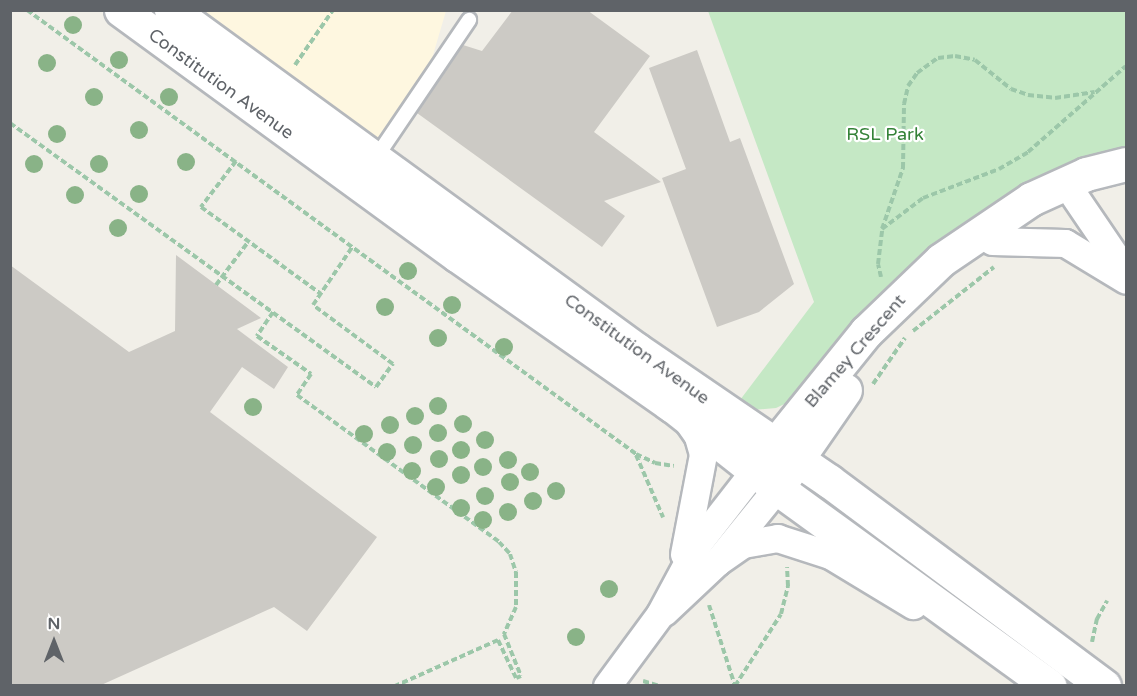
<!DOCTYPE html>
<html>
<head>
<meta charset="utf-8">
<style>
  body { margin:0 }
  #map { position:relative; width:1137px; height:696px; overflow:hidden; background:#f1efe8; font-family:"Varela Round",sans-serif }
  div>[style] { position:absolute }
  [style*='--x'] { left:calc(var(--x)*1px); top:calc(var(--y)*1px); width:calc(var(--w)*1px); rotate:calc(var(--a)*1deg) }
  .commercial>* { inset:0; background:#fef7e0 }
  .green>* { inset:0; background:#c5e8c5 }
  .building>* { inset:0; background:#cccac5 }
  .path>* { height:4px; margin-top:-2px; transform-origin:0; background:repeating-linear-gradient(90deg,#9cc7a9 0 6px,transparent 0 9px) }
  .roads { filter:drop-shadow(2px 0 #b5b8bc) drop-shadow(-2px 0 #b5b8bc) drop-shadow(0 2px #b5b8bc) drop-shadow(0 -2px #b5b8bc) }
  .lane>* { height:14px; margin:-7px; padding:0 7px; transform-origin:7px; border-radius:7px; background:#fff }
  .street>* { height:27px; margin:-13.5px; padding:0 13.5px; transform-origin:13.5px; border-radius:13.5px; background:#fff }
  .secondary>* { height:33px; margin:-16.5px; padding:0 16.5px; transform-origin:16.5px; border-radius:16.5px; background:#fff }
  .trees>* { width:18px; height:18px; margin:-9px; border-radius:50%; background:#89b387 }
  span { translate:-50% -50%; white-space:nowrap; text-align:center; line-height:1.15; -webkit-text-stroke:4.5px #fff; paint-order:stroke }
  .street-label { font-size:18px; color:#5f6368 }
  .park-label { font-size:18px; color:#348238 }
  .frame { position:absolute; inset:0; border:12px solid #5f6368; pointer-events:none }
  .north { position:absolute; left:24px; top:612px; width:60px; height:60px; -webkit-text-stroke:4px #fff; paint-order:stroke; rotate:0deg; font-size:16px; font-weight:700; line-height:24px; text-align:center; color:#5f6368 }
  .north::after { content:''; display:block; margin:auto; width:21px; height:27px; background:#5f6368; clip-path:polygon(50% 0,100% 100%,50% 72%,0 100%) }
</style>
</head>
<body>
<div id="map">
  <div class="commercial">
    <div style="clip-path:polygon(193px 11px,446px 11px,428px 72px,377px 143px)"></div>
  </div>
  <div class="green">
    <div style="clip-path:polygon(708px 11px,1126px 11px,1126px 154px,1067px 172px,795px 399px,776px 408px,752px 410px,737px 404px,814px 302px)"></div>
  </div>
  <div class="building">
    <div style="clip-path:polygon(513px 10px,587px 10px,650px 56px,594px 132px,661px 182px,604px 201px,625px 216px,602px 247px,417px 113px,463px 45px,482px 51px)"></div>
    <div style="clip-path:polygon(697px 50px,730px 142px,740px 138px,794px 284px,759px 312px,717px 327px,662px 178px,686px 169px,649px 68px)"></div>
    <div style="clip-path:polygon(176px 255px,261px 318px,237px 329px,288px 367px,274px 389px,242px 367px,210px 412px,377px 537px,307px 631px,274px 607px,99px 686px,10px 686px,10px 265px,129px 352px,175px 331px)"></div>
  </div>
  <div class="path">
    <div style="--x:27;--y:10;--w:754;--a:36.09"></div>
    <div style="--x:636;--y:454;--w:21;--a:25"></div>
    <div style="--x:655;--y:463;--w:19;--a:9"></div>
    <div style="--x:295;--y:65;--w:67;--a:-55.4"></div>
    <div style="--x:10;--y:123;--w:451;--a:35.8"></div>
    <div style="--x:376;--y:387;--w:29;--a:-54"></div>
    <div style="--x:393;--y:364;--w:99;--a:-143.6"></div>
    <div style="--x:313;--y:305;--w:71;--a:-55.9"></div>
    <div style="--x:236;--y:161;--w:58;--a:127.3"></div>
    <div style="--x:201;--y:207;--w:148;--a:35.9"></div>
    <div style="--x:882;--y:229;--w:51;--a:-37.1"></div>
    <div style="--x:923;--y:198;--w:81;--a:-20.9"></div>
    <div style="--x:999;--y:169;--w:34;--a:-30"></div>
    <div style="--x:1028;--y:152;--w:130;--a:-41.3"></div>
    <div style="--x:881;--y:277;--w:13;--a:-103"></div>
    <div style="--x:878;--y:264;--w:35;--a:-83"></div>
    <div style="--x:882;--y:229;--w:65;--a:-71"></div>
    <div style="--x:903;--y:168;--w:64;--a:-89.1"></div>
    <div style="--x:904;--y:104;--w:18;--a:-77"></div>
    <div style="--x:908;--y:86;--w:16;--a:-55"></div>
    <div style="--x:917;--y:73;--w:26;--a:-36"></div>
    <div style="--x:938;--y:58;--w:17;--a:-7"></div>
    <div style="--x:955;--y:56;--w:20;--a:11"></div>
    <div style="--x:975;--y:60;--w:46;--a:38.9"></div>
    <div style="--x:1011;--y:89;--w:18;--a:19"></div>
    <div style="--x:1028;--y:95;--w:27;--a:6"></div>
    <div style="--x:1055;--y:98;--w:40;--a:-8.5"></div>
    <div style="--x:216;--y:285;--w:54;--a:-53.3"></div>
    <div style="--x:273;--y:312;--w:29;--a:124"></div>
    <div style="--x:257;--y:336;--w:66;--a:35.1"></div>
    <div style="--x:311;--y:374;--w:25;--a:124"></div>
    <div style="--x:297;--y:395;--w:250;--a:36"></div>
    <div style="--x:499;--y:542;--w:16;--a:47"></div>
    <div style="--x:510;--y:554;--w:19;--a:72"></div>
    <div style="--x:516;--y:572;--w:35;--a:90"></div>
    <div style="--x:516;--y:607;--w:30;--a:114"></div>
    <div style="--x:504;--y:634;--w:45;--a:68"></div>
    <div style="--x:521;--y:676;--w:5;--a:158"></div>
    <div style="--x:516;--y:678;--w:42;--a:-115.3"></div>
    <div style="--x:498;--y:640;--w:113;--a:155.9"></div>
    <div style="--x:913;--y:331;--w:103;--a:-38.3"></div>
    <div style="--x:873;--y:384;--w:56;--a:-55.2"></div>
    <div style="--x:636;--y:455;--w:68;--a:66.5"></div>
    <div style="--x:709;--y:605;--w:85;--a:72.2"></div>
    <div style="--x:1092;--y:642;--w:24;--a:-78"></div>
    <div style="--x:1097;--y:619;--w:21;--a:-61"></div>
    <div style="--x:643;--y:681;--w:17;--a:17"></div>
    <div style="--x:735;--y:686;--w:85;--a:-57.4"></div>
    <div style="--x:781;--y:614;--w:29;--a:-76"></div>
    <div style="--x:788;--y:586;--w:19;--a:-93"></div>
  </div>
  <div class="roads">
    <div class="lane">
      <div style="--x:375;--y:159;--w:168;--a:-55.9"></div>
    </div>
    <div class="street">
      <div style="--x:1075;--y:197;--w:91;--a:55.8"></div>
      <div style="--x:992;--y:241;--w:73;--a:1.6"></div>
      <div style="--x:1065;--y:243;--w:71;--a:31.2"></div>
      <div style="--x:684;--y:554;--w:102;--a:-79.2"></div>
      <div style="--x:703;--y:454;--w:19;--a:-106"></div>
      <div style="--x:698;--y:436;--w:21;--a:-125"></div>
      <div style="--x:717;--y:562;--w:32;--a:-35"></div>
      <div style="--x:743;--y:544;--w:35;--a:-10"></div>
      <div style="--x:777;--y:538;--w:56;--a:17.8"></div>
      <div style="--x:830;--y:555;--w:97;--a:31.1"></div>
      <div style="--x:664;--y:612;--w:73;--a:-43.3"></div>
      <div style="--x:717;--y:562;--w:95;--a:-51"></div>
      <div style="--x:607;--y:686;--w:89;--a:-53.6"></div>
      <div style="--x:660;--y:614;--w:81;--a:-61.8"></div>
      <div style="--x:698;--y:543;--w:91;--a:-52.1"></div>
    </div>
    <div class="secondary">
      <div style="--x:121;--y:10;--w:416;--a:36.1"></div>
      <div style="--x:457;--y:255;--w:264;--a:35"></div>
      <div style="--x:673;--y:406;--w:132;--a:38.3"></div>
      <div style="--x:777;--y:488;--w:337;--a:36"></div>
      <div style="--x:171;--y:10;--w:577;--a:36.12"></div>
      <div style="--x:637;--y:350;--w:232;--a:34.3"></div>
      <div style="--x:829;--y:481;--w:343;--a:36.7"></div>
      <div style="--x:761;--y:462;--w:167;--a:-51.1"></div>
      <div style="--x:866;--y:332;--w:104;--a:-43.8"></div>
      <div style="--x:941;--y:260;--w:109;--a:-34.1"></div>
      <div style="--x:1031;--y:199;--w:60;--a:-24.4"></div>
      <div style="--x:1086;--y:174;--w:41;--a:-14"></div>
      <div style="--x:784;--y:478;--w:107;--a:-55.3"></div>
    </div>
  </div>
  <div class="trees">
    <div style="left:73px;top:25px"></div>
    <div style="left:119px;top:60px"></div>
    <div style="left:47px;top:63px"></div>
    <div style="left:94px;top:97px"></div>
    <div style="left:169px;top:97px"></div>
    <div style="left:139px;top:130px"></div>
    <div style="left:57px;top:134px"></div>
    <div style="left:186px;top:162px"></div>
    <div style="left:34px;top:164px"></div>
    <div style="left:99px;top:164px"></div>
    <div style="left:139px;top:194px"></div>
    <div style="left:75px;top:195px"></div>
    <div style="left:118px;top:228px"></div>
    <div style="left:408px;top:271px"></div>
    <div style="left:452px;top:305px"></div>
    <div style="left:385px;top:307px"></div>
    <div style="left:438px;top:338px"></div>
    <div style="left:504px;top:347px"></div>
    <div style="left:438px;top:406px"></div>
    <div style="left:253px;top:407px"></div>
    <div style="left:415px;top:416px"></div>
    <div style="left:463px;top:424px"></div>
    <div style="left:390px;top:425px"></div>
    <div style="left:438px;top:433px"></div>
    <div style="left:364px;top:434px"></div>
    <div style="left:485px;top:440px"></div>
    <div style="left:413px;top:445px"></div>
    <div style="left:461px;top:450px"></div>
    <div style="left:387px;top:452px"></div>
    <div style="left:439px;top:459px"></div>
    <div style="left:508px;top:460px"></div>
    <div style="left:483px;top:467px"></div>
    <div style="left:412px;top:471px"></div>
    <div style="left:530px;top:472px"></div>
    <div style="left:461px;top:475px"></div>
    <div style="left:510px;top:482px"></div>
    <div style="left:436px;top:487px"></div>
    <div style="left:556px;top:491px"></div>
    <div style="left:485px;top:496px"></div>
    <div style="left:533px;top:501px"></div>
    <div style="left:461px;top:508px"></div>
    <div style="left:508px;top:512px"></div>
    <div style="left:483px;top:520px"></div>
    <div style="left:609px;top:589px"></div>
    <div style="left:576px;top:637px"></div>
  </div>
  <div class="street-label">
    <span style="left:221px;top:84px;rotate:36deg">Constitution Avenue</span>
    <span style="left:637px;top:349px;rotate:36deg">Constitution Avenue</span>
    <span style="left:855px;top:351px;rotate:-49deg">Blamey Crescent</span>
  </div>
  <div class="park-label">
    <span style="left:885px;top:134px">RSL Park</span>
  </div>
  <div class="frame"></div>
  <div class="north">N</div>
</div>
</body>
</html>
